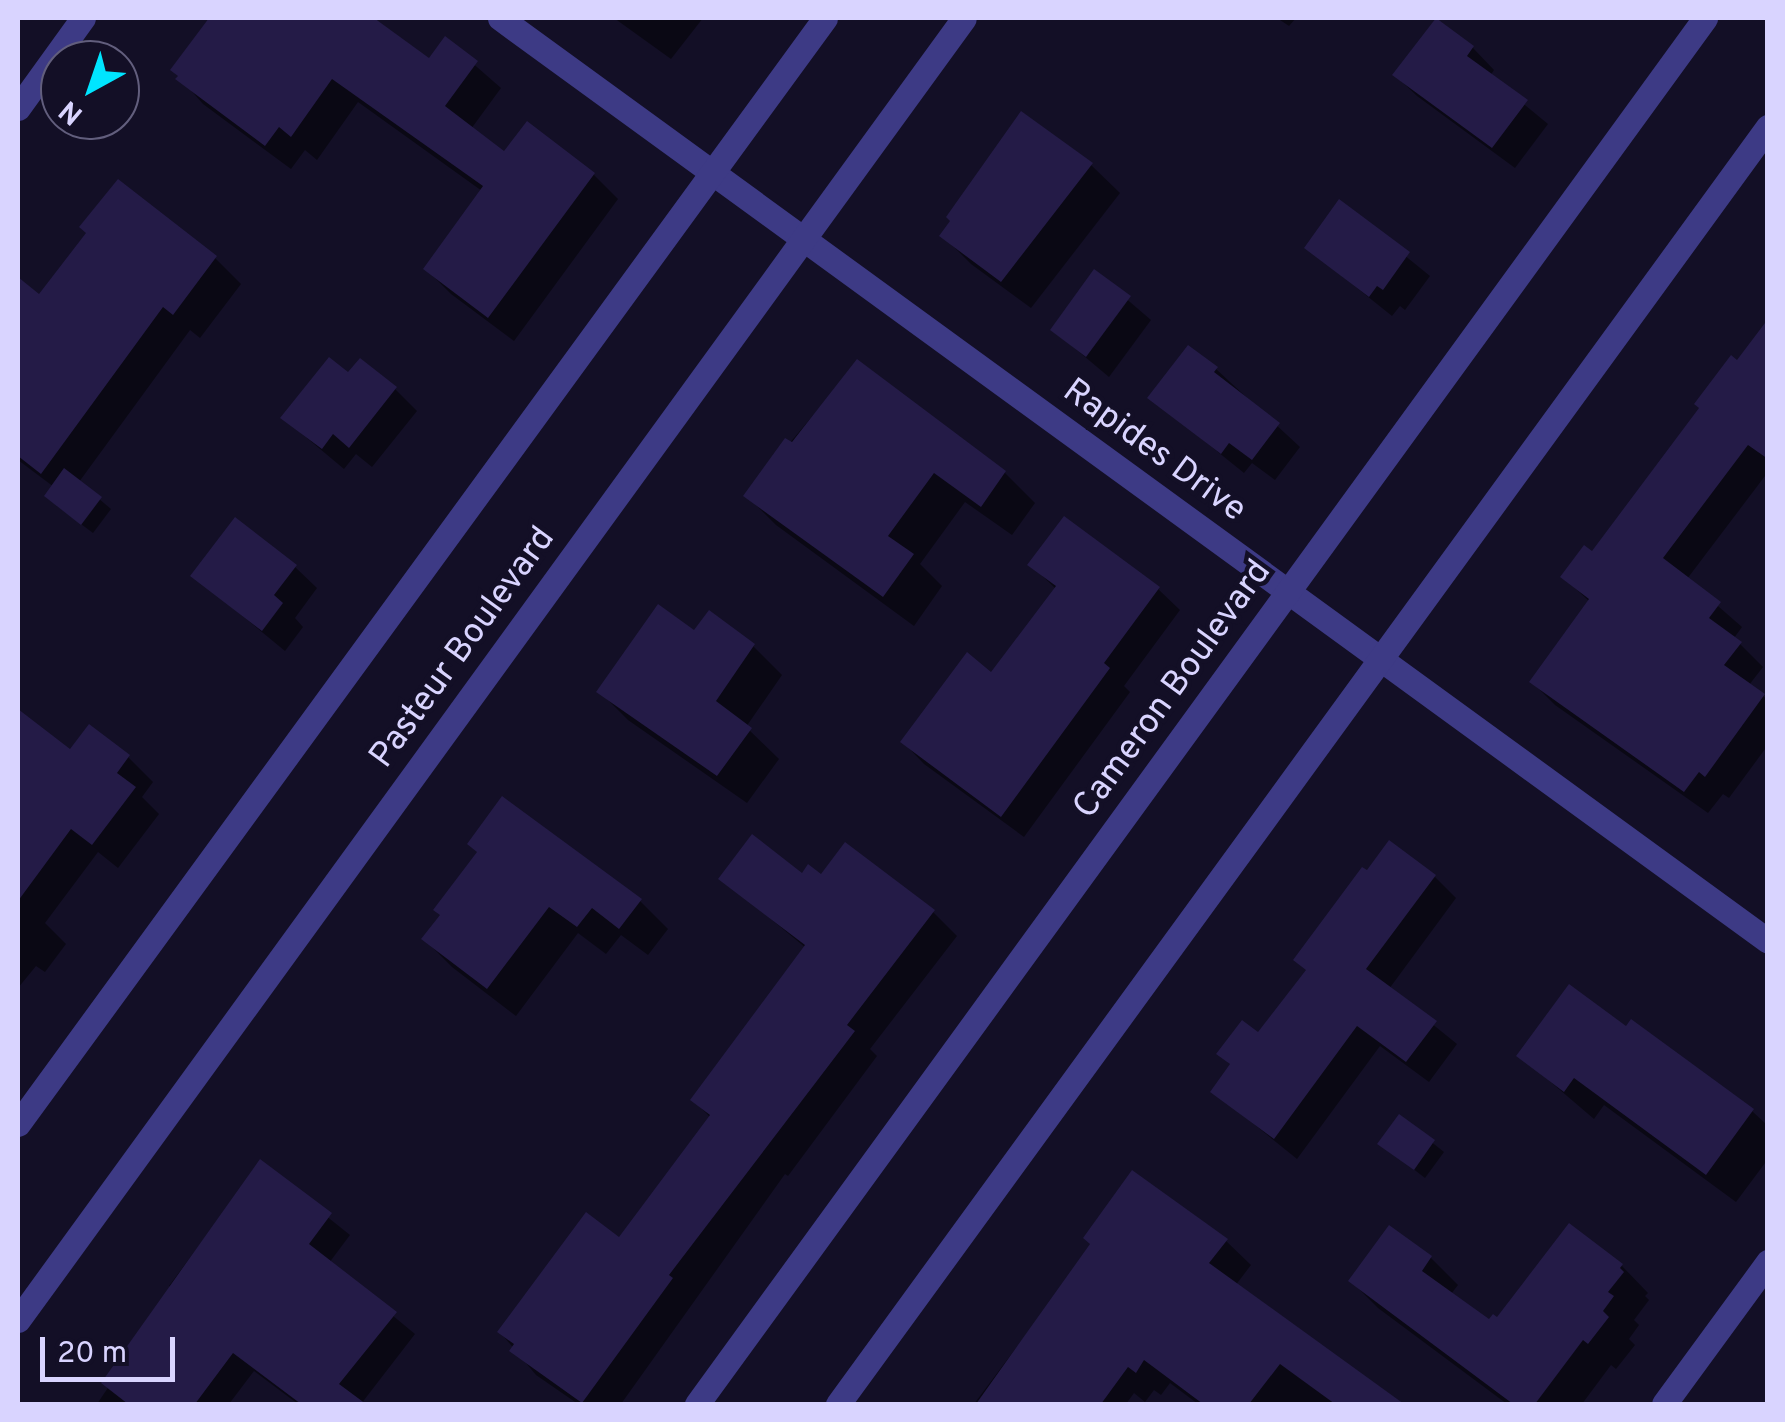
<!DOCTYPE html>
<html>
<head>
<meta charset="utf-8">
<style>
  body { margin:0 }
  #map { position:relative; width:1785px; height:1422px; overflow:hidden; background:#130f26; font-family:Overpass,sans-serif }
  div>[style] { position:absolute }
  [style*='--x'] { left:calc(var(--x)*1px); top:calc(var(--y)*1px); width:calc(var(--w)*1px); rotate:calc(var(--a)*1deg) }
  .shadow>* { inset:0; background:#0007 }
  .building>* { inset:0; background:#241b47 }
  .minor>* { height:25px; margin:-12.5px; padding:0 12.5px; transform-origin:12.5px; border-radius:12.5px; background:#3d3a85 }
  span { translate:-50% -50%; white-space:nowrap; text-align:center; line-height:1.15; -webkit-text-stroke:9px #130f26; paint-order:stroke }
  .street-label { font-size:35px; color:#d9d4ff }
  .frame { position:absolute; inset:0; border:20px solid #d9d4ff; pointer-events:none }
  .north { position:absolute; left:40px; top:40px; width:100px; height:100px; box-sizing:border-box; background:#130f26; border:2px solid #625e7d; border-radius:50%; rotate:220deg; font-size:28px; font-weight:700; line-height:40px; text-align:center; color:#d9d4ff }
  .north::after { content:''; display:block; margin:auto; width:35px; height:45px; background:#00e5ff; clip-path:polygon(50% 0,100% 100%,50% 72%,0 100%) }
  .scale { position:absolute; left:40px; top:1337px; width:135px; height:45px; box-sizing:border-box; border:5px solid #d9d4ff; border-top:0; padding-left:12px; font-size:30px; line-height:35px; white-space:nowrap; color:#d9d4ff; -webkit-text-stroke:8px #130f26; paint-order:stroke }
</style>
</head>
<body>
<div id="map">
  <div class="shadow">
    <div style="clip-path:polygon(212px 18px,370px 18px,430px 62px,446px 40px,501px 88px,471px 129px,504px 155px,593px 174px,618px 199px,514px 341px,451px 294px,426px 269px,482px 191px,358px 102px,317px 160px,305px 150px,291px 169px,203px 104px,173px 70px)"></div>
    <div style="clip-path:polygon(614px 18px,703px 18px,671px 59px)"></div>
    <div style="clip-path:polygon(1277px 18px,1296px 18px,1289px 26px)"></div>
    <div style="clip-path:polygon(1435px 20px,1473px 48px,1494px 70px,1490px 76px,1548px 124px,1515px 168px,1417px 96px,1395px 75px)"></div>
    <div style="clip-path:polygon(1091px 165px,1120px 193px,1031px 308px,971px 264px,942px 235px)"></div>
    <div style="clip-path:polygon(1340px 203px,1430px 276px,1405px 310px,1400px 306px,1392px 316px,1307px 248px)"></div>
    <div style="clip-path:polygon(215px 258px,241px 284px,200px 338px,190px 330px,79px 482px,111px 509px,93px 533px,57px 506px,54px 487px,18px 460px,18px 304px,29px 289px,40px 297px)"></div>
    <div style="clip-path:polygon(1095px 272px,1151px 320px,1109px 377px,1053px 330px)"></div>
    <div style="clip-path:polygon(1768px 323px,1768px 472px,1687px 579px,1742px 627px,1734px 638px,1763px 667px,1749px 685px,1768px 700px,1768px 745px,1729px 798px,1723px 794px,1708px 813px,1555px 705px,1532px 682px,1590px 602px,1563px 577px,1593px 554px)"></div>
    <div style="clip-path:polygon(857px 363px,1005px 473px,1035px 503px,1012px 535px,965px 502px,920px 564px,942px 586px,914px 626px,776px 525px,746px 495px)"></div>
    <div style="clip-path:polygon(1216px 369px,1300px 447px,1275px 480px,1252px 463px,1244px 473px,1151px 398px)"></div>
    <div style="clip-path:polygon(348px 376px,395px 389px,417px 411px,372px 467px,356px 454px,344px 469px,283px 418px)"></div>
    <div style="clip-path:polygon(1030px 564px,1158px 589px,1180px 610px,1124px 686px,1130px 692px,1024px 837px,924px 764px,903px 742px,991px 675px,1056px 589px)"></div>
    <div style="clip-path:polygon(295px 567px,317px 588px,295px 618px,303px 627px,285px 651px,194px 576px)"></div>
    <div style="clip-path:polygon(694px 633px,753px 646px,782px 675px,746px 727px,779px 759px,747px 803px,628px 720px,599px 691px)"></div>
    <div style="clip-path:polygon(18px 712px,70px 753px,128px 757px,153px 782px,142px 797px,159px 814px,118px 868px,98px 852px,45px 923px,66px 944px,45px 972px,36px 966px,18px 988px,18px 809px,30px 793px,18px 783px)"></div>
    <div style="clip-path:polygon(1435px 877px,1456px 898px,1389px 989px,1457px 1044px,1429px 1082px,1380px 1046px,1297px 1159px,1213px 1091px,1232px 1066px,1220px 1054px,1259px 1035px,1308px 971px)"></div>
    <div style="clip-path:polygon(822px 878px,933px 912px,957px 936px,870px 1049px,877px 1056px,788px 1176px,785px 1174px,621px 1404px,578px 1404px,536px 1375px,500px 1332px,620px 1241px,711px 1118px,693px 1100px,806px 948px,722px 879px)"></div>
    <div style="clip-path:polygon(640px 901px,668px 929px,648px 955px,621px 935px,606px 954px,578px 933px,516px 1016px,452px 967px,424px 939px,442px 915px,436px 910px)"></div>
    <div style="clip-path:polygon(1626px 1029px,1752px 1111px,1768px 1126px,1768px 1159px,1736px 1202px,1604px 1105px,1594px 1119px,1519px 1055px)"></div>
    <div style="clip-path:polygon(1400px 1117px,1444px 1152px,1425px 1178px,1381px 1144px)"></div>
    <div style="clip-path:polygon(260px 1163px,350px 1235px,329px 1263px,415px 1334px,361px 1404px,298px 1404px,254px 1371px,229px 1404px,97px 1404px,174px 1290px,169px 1286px)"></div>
    <div style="clip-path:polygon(1389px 1228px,1431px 1258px,1458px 1285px,1451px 1294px,1489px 1322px,1622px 1266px,1648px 1293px,1645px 1296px,1649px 1300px,1634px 1320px,1639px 1325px,1629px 1339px,1635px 1345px,1616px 1369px,1611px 1365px,1582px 1404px,1507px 1404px,1378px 1308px,1351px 1281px)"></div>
    <div style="clip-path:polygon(1226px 1241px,1251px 1265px,1235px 1286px,1400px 1404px,1198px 1404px,1170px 1383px,1161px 1395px,1154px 1390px,1145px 1402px,1134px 1393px,1126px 1404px,974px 1404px,1093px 1245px)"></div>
  </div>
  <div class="building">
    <div style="clip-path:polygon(209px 18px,374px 18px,429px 58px,445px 36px,478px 61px,445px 106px,504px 151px,527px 121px,595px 173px,488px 318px,423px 269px,483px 186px,332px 79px,291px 137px,279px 127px,265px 146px,175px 79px,178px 76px,170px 70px)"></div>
    <div style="clip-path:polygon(1436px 18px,1474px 46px,1467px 56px,1528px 100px,1492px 148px,1392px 75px)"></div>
    <div style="clip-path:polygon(1021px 111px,1093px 163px,1001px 282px,939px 236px,950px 221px,946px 217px)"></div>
    <div style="clip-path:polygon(118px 179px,217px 256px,173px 315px,163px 307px,41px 474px,18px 456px,18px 277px,39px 294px,86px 233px,79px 227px)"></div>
    <div style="clip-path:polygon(1339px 199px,1410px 252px,1383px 290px,1377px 286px,1369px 297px,1304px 248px)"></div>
    <div style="clip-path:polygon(1094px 269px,1131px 296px,1086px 357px,1050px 330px)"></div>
    <div style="clip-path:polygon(1768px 319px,1768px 459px,1748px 445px,1663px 558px,1721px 602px,1709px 618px,1742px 642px,1724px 665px,1765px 694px,1705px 777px,1699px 772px,1684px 792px,1529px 682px,1589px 599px,1560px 577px,1584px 545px,1592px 551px,1699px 408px,1694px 404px,1731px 355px,1737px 360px)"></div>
    <div style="clip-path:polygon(1188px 345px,1218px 367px,1214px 372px,1280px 423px,1252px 460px,1229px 443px,1221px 454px,1147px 398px)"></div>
    <div style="clip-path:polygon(329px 357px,348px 372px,360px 358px,397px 387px,349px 448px,333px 434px,322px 449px,280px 418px)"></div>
    <div style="clip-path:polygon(857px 359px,1006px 471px,981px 507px,934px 473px,888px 536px,914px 554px,883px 597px,743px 496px,785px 438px,792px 442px)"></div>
    <div style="clip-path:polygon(64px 468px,102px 497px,81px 525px,44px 496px)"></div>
    <div style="clip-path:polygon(1064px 516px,1160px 587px,1104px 663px,1110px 668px,1001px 817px,900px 742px,967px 652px,991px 672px,1056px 586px,1027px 565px)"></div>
    <div style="clip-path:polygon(235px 517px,297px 565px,274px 595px,283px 603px,262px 631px,190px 576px)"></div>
    <div style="clip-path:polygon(658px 604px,694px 630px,709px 610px,755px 644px,716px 701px,752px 728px,717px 776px,596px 692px)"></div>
    <div style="clip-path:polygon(18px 709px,70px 749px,89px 724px,130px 755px,117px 773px,136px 787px,92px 845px,71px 829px,18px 901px)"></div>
    <div style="clip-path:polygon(502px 796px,642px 899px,619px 929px,592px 908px,577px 927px,549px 907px,487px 989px,421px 939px,440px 915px,433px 910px,477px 852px,467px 844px)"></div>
    <div style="clip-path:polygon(752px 834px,802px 873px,808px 864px,821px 874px,845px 842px,935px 910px,847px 1025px,855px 1031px,669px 1275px,673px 1278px,582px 1403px,509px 1351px,514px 1344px,497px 1332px,586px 1212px,619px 1237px,710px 1115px,690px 1100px,805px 945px,718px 879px)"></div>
    <div style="clip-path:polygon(1389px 840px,1436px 875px,1366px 969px,1437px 1021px,1406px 1062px,1357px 1026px,1274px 1139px,1210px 1092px,1230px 1064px,1216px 1054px,1242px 1020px,1258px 1032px,1306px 970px,1293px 960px,1362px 867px,1367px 870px)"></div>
    <div style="clip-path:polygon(1569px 984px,1626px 1026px,1631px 1019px,1754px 1109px,1706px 1175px,1574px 1078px,1564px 1092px,1516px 1056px)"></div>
    <div style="clip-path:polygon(1399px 1114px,1435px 1140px,1414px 1170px,1377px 1144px)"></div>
    <div style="clip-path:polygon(260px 1159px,332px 1213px,309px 1244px,397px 1312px,339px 1384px,366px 1404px,301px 1404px,233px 1353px,195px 1404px,128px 1404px,101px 1383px)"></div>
    <div style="clip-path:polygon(1132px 1170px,1228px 1239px,1209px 1263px,1404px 1404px,1335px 1404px,1280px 1364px,1249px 1404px,1203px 1404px,1144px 1360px,1136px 1373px,1128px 1367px,1101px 1404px,976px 1404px,1090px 1244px,1083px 1238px)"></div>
    <div style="clip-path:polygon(1569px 1223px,1623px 1264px,1620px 1268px,1624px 1272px,1608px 1292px,1614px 1296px,1603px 1311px,1609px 1317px,1588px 1344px,1583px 1340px,1535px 1404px,1513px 1404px,1348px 1281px,1389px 1225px,1432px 1256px,1422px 1271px,1489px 1319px,1493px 1314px,1497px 1317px)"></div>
  </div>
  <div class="minor">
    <div style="--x:500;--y:18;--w:1568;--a:36.05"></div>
    <div style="--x:18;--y:108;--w:111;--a:-54.2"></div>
    <div style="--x:18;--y:1124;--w:1369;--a:-53.88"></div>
    <div style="--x:18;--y:1320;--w:1609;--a:-54"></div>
    <div style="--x:697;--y:1404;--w:1714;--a:-53.97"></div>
    <div style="--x:838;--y:1404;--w:1580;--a:-53.94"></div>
    <div style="--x:1664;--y:1404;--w:176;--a:-53.8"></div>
  </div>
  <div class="street-label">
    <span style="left:1154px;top:451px;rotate:36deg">Rapides Drive</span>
    <span style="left:463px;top:648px;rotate:-54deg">Pasteur Boulevard</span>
    <span style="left:1173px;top:690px;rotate:-54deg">Cameron Boulevard</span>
  </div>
  <div class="frame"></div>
  <div class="north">N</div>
  <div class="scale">20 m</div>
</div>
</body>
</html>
